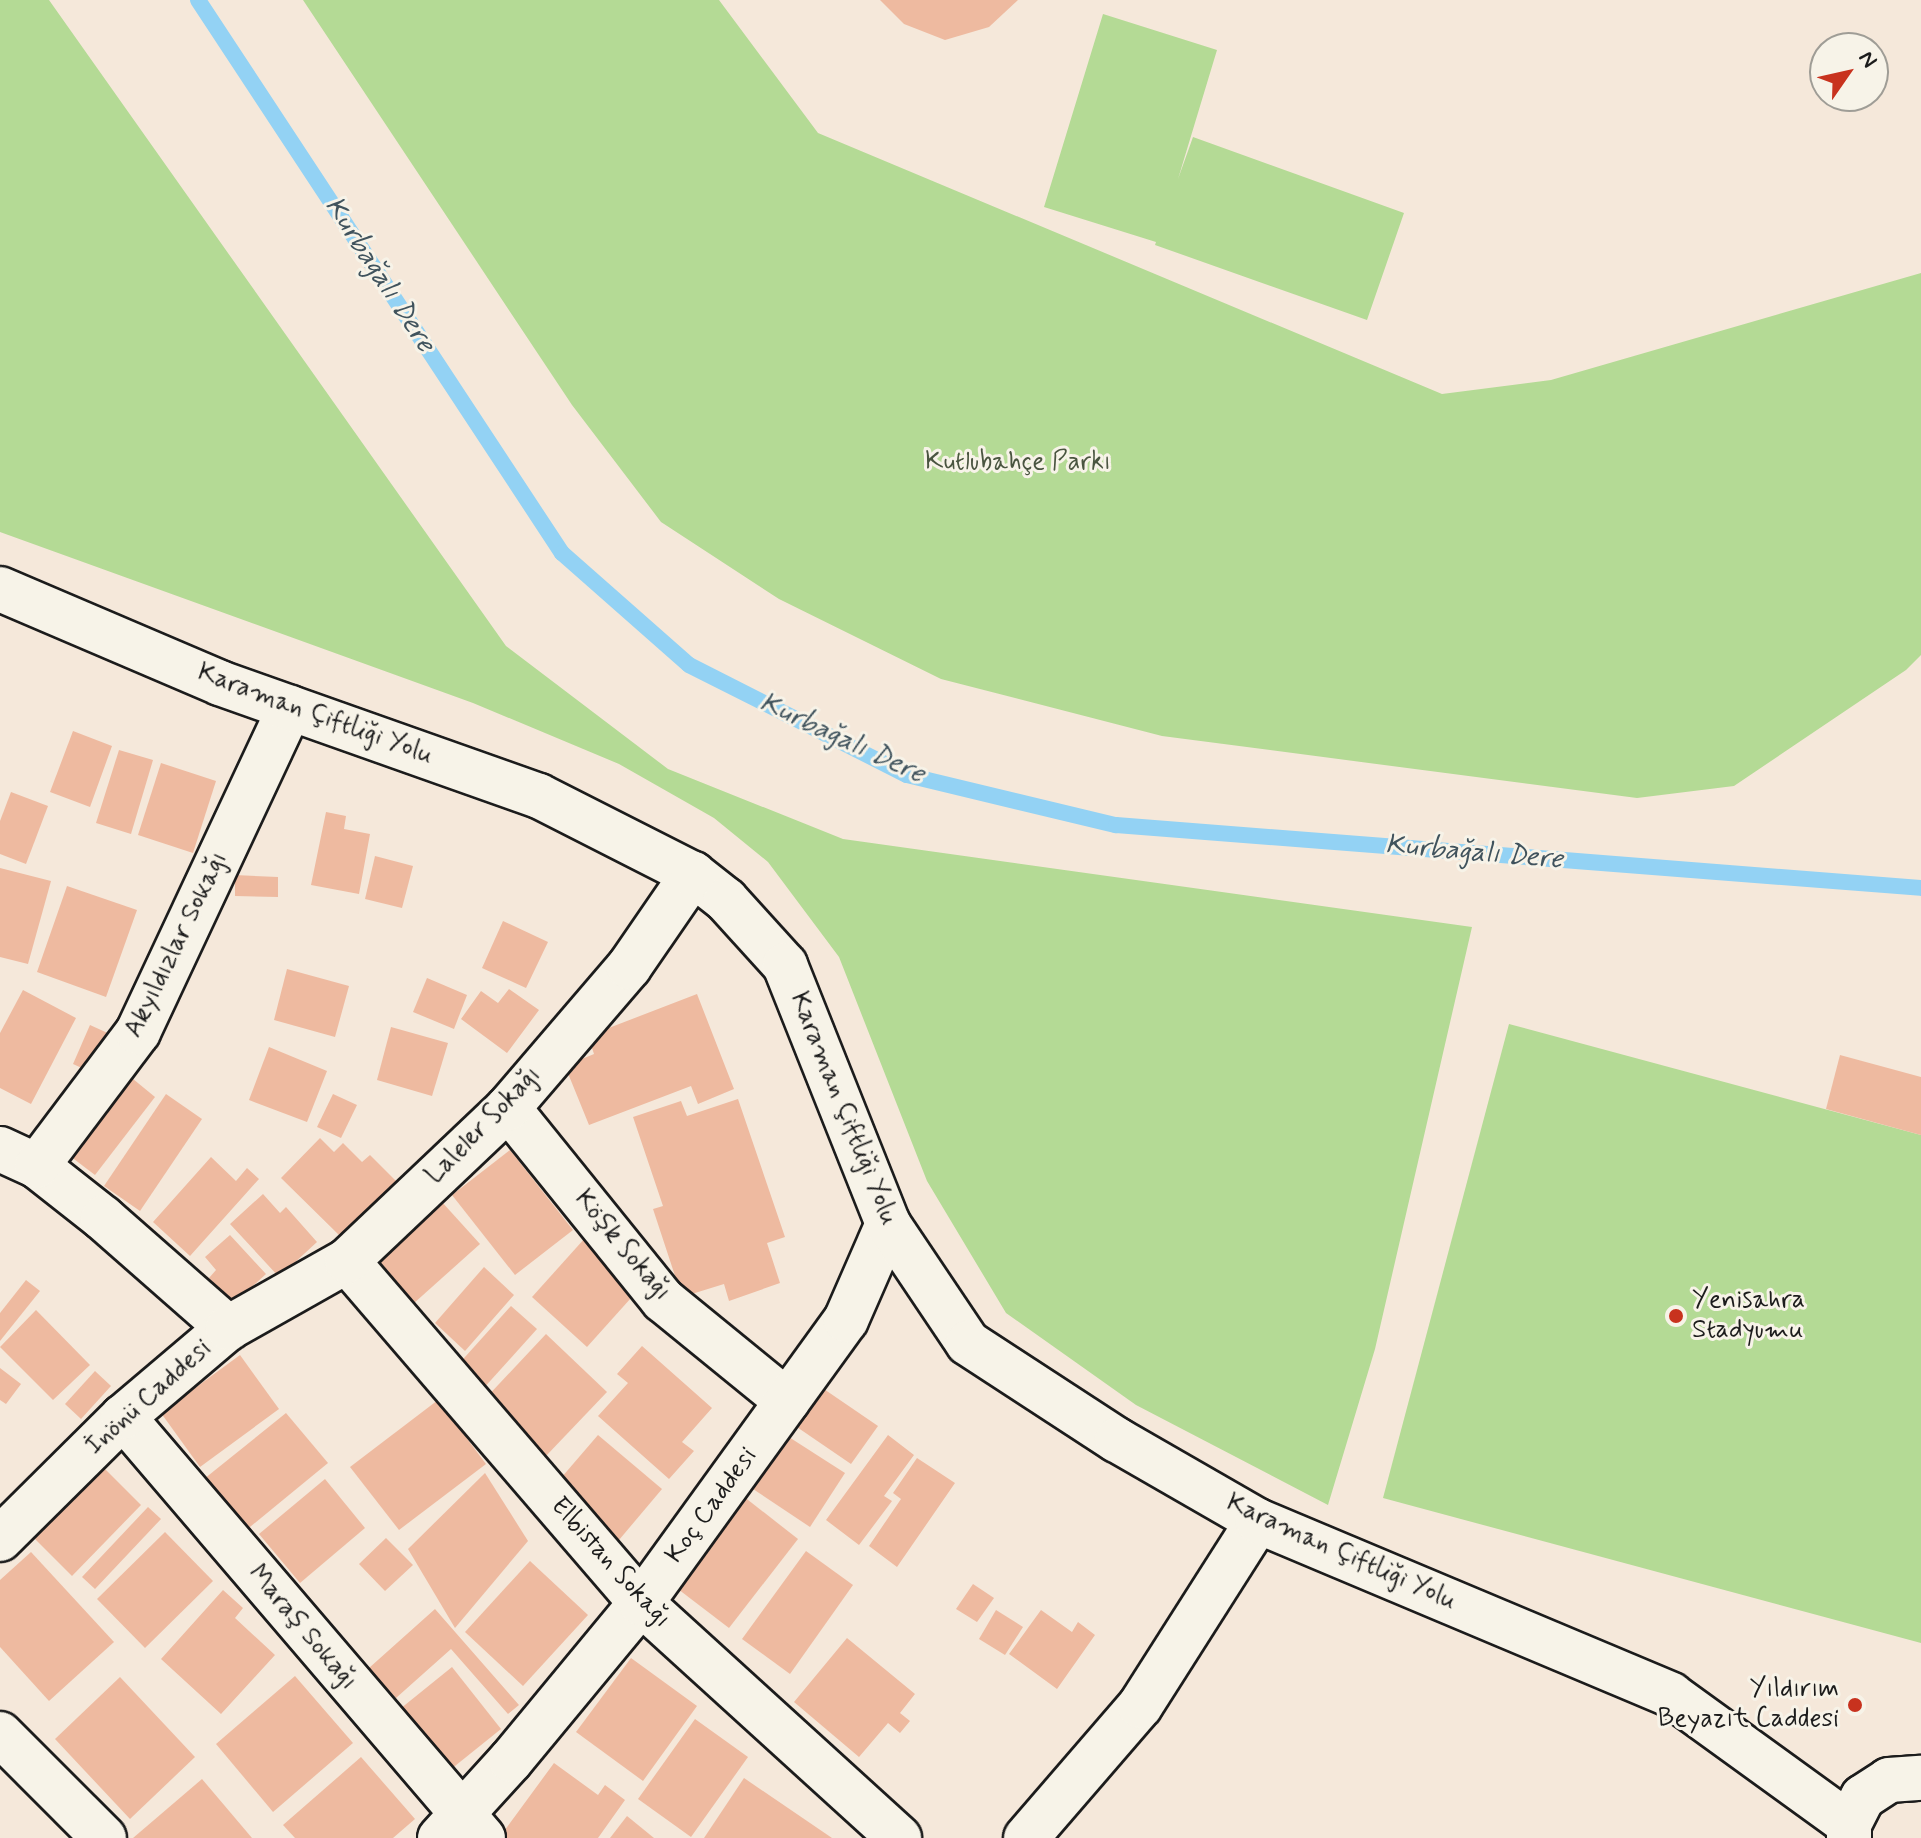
<!DOCTYPE html>
<html>
<head>
<meta charset="utf-8">
<style>
  body { margin:0 }
  #map { position:relative; width:1921px; height:1838px; overflow:hidden; background:#f5e8da; font-family:Mynerve,sans-serif }
  div>[style] { position:absolute }
  [style*='--x'] { left:calc(var(--x)*1px); top:calc(var(--y)*1px); width:calc(var(--w)*1px); rotate:calc(var(--a)*1deg) }
  .green>* { inset:0; background:#b4da95 }
  .stream>* { height:16px; margin:-8px; padding:0 8px; transform-origin:8px; border-radius:8px; background:#93d2f4 }
  .building>* { inset:0; background:#eebaa0 }
  .roads { filter:drop-shadow(2px 0 #1c1c1c) drop-shadow(-2px 0 #1c1c1c) drop-shadow(0 2px #1c1c1c) drop-shadow(0 -2px #1c1c1c) }
  .street>* { height:44px; margin:-22px; padding:0 22px; transform-origin:22px; border-radius:22px; background:#f7f3e8 }
  .secondary>* { height:44px; margin:-22px; padding:0 22px; transform-origin:22px; border-radius:22px; background:#f7f3e8 }
  .dots>* { width:22px; height:22px; translate:-50% -50%; box-sizing:border-box; border:4px solid #f7f3e8; border-radius:50% }
  span { translate:-50% -50%; white-space:nowrap; text-align:center; line-height:1.15; -webkit-text-stroke:6px #f7f3e8; paint-order:stroke }
  .park-label { font-size:26px; color:#4a5540 }
  .street-label { font-size:26px; color:#1c1c1c }
  .poi-label { font-size:26px; color:#1c1c1c }
  .left { translate:0 -50%; text-align:left }
  .right { translate:-100% -50%; text-align:right }
  .water-label { font-size:28px; color:#40535d; font-style:italic }
  .north { position:absolute; left:1809px; top:32px; width:80px; height:80px; box-sizing:border-box; background:#f7f3e8; border:2px solid #9f9d96; border-radius:50%; rotate:56deg; font-size:22px; font-weight:700; line-height:32px; text-align:center; color:#1c1c1c }
  .north::after { content:''; display:block; margin:auto; width:28px; height:36px; background:#c8321e; clip-path:polygon(50% 0,100% 100%,50% 72%,0 100%) }
</style>
</head>
<body>
<div id="map">
  <div class="green">
    <div style="clip-path:polygon(0 0,49px 0,506px 646px,668px 769px,843px 839px,1472px 927px,1375px 1349px,1328px 1505px,1136px 1405px,1006px 1313px,927px 1181px,839px 957px,768px 862px,714px 818px,619px 764px,473px 703px,0 532px)"></div>
    <div style="clip-path:polygon(303px 0,719px 0,818px 133px,1442px 394px,1551px 380px,1921px 273px,1921px 655px,1906px 670px,1734px 786px,1637px 798px,1162px 736px,941px 679px,779px 599px,661px 522px,572px 405px)"></div>
    <div style="clip-path:polygon(1103px 14px,1217px 50px,1178px 179px,1193px 137px,1404px 213px,1367px 320px,1155px 245px,1156px 242px,1044px 207px)"></div>
    <div style="clip-path:polygon(1509px 1024px,1921px 1135px,1921px 1643px,1383px 1498px)"></div>
  </div>
  <div class="stream">
    <div style="--x:198;--y:0;--w:662;--a:56.65"></div>
    <div style="--x:562;--y:553;--w:169;--a:41.4"></div>
    <div style="--x:689;--y:665;--w:244;--a:26.8"></div>
    <div style="--x:907;--y:775;--w:215;--a:13.5"></div>
    <div style="--x:1116;--y:825;--w:807;--a:4.47"></div>
  </div>
  <div class="building">
    <div style="clip-path:polygon(880px 0,1018px 0,989px 27px,945px 40px,904px 24px)"></div>
    <div style="clip-path:polygon(73px 731px,112px 746px,90px 807px,50px 792px)"></div>
    <div style="clip-path:polygon(119px 750px,153px 760px,131px 834px,96px 823px)"></div>
    <div style="clip-path:polygon(161px 763px,216px 781px,193px 853px,138px 835px)"></div>
    <div style="clip-path:polygon(11px 792px,48px 806px,26px 864px,0 854px,0 821px)"></div>
    <div style="clip-path:polygon(326px 812px,346px 816px,344px 829px,370px 834px,359px 894px,311px 885px)"></div>
    <div style="clip-path:polygon(375px 856px,413px 866px,402px 908px,365px 899px)"></div>
    <div style="clip-path:polygon(0 868px,51px 881px,28px 964px,0 957px)"></div>
    <div style="clip-path:polygon(235px 875px,278px 877px,278px 897px,235px 896px)"></div>
    <div style="clip-path:polygon(67px 886px,137px 910px,106px 997px,37px 972px)"></div>
    <div style="clip-path:polygon(503px 921px,548px 942px,526px 988px,482px 968px)"></div>
    <div style="clip-path:polygon(287px 969px,349px 986px,335px 1037px,274px 1020px)"></div>
    <div style="clip-path:polygon(427px 978px,467px 995px,454px 1029px,413px 1012px)"></div>
    <div style="clip-path:polygon(509px 989px,539px 1010px,507px 1053px,461px 1019px,481px 991px,498px 1003px)"></div>
    <div style="clip-path:polygon(23px 990px,76px 1018px,31px 1104px,0 1088px,0 1033px)"></div>
    <div style="clip-path:polygon(697px 994px,734px 1089px,698px 1104px,691px 1086px,589px 1125px,565px 1066px,594px 1054px,588px 1036px)"></div>
    <div style="clip-path:polygon(90px 1025px,112px 1035px,95px 1074px,73px 1064px)"></div>
    <div style="clip-path:polygon(391px 1027px,448px 1043px,432px 1096px,377px 1080px)"></div>
    <div style="clip-path:polygon(269px 1047px,327px 1071px,307px 1122px,249px 1100px)"></div>
    <div style="clip-path:polygon(1840px 1055px,1921px 1077px,1921px 1135px,1826px 1109px)"></div>
    <div style="clip-path:polygon(127px 1074px,155px 1097px,95px 1175px,66px 1153px)"></div>
    <div style="clip-path:polygon(166px 1094px,202px 1119px,140px 1211px,104px 1186px)"></div>
    <div style="clip-path:polygon(333px 1094px,357px 1105px,341px 1138px,317px 1127px)"></div>
    <div style="clip-path:polygon(738px 1099px,785px 1237px,767px 1243px,780px 1283px,729px 1301px,724px 1284px,682px 1297px,653px 1209px,663px 1206px,633px 1117px,681px 1101px,687px 1116px)"></div>
    <div style="clip-path:polygon(320px 1138px,334px 1152px,343px 1143px,362px 1162px,370px 1155px,404px 1189px,361px 1231px,353px 1223px,340px 1236px,281px 1178px)"></div>
    <div style="clip-path:polygon(510px 1150px,573px 1230px,515px 1275px,452px 1195px)"></div>
    <div style="clip-path:polygon(211px 1157px,236px 1181px,247px 1168px,259px 1179px,190px 1256px,153px 1222px)"></div>
    <div style="clip-path:polygon(432px 1191px,480px 1244px,413px 1304px,365px 1250px)"></div>
    <div style="clip-path:polygon(263px 1194px,280px 1213px,286px 1207px,317px 1242px,279px 1277px,230px 1224px)"></div>
    <div style="clip-path:polygon(230px 1235px,266px 1274px,233px 1304px,209px 1278px,216px 1270px,205px 1257px)"></div>
    <div style="clip-path:polygon(585px 1238px,640px 1288px,587px 1347px,532px 1297px)"></div>
    <div style="clip-path:polygon(484px 1267px,514px 1295px,465px 1351px,435px 1323px)"></div>
    <div style="clip-path:polygon(26px 1280px,40px 1291px,0 1341px,0 1313px)"></div>
    <div style="clip-path:polygon(511px 1306px,537px 1329px,482px 1390px,456px 1367px)"></div>
    <div style="clip-path:polygon(36px 1310px,90px 1365px,53px 1400px,0 1347px)"></div>
    <div style="clip-path:polygon(546px 1334px,607px 1392px,545px 1457px,484px 1400px)"></div>
    <div style="clip-path:polygon(642px 1346px,712px 1408px,682px 1442px,694px 1451px,669px 1479px,598px 1416px,628px 1383px,617px 1374px)"></div>
    <div style="clip-path:polygon(240px 1355px,279px 1409px,200px 1467px,161px 1413px)"></div>
    <div style="clip-path:polygon(0 1368px,21px 1384px,6px 1404px,0 1400px)"></div>
    <div style="clip-path:polygon(95px 1371px,111px 1386px,81px 1419px,65px 1404px)"></div>
    <div style="clip-path:polygon(818px 1385px,878px 1426px,851px 1464px,791px 1423px)"></div>
    <div style="clip-path:polygon(438px 1400px,486px 1464px,399px 1530px,350px 1467px)"></div>
    <div style="clip-path:polygon(286px 1413px,328px 1463px,245px 1531px,204px 1479px)"></div>
    <div style="clip-path:polygon(781px 1432px,845px 1473px,810px 1527px,747px 1485px)"></div>
    <div style="clip-path:polygon(598px 1435px,662px 1489px,619px 1540px,555px 1485px)"></div>
    <div style="clip-path:polygon(888px 1435px,914px 1455px,884px 1496px,892px 1501px,859px 1545px,826px 1520px)"></div>
    <div style="clip-path:polygon(917px 1458px,955px 1483px,897px 1567px,869px 1546px,901px 1499px,893px 1493px)"></div>
    <div style="clip-path:polygon(95px 1459px,141px 1505px,72px 1576px,25px 1529px)"></div>
    <div style="clip-path:polygon(485px 1473px,528px 1541px,455px 1628px,408px 1549px)"></div>
    <div style="clip-path:polygon(325px 1479px,365px 1528px,300px 1583px,259px 1534px)"></div>
    <div style="clip-path:polygon(743px 1496px,798px 1539px,729px 1628px,674px 1586px)"></div>
    <div style="clip-path:polygon(148px 1507px,161px 1519px,95px 1589px,82px 1577px)"></div>
    <div style="clip-path:polygon(165px 1532px,213px 1581px,145px 1648px,97px 1599px)"></div>
    <div style="clip-path:polygon(386px 1538px,413px 1565px,385px 1591px,359px 1564px)"></div>
    <div style="clip-path:polygon(806px 1551px,853px 1585px,790px 1674px,742px 1639px)"></div>
    <div style="clip-path:polygon(31px 1552px,114px 1642px,49px 1701px,0 1647px,0 1580px)"></div>
    <div style="clip-path:polygon(530px 1561px,588px 1615px,523px 1686px,465px 1632px)"></div>
    <div style="clip-path:polygon(973px 1584px,994px 1598px,977px 1622px,956px 1609px)"></div>
    <div style="clip-path:polygon(223px 1590px,243px 1608px,235px 1618px,275px 1655px,221px 1714px,161px 1659px)"></div>
    <div style="clip-path:polygon(435px 1609px,519px 1705px,508px 1714px,451px 1649px,396px 1698px,369px 1668px)"></div>
    <div style="clip-path:polygon(996px 1610px,1023px 1627px,1005px 1655px,979px 1639px)"></div>
    <div style="clip-path:polygon(1041px 1610px,1072px 1632px,1078px 1622px,1095px 1635px,1057px 1689px,1009px 1654px)"></div>
    <div style="clip-path:polygon(847px 1638px,915px 1694px,900px 1713px,910px 1721px,900px 1733px,888px 1723px,859px 1757px,794px 1702px)"></div>
    <div style="clip-path:polygon(631px 1658px,697px 1706px,643px 1781px,576px 1732px)"></div>
    <div style="clip-path:polygon(452px 1667px,501px 1729px,450px 1770px,400px 1709px)"></div>
    <div style="clip-path:polygon(295px 1676px,353px 1743px,273px 1812px,216px 1744px)"></div>
    <div style="clip-path:polygon(120px 1677px,195px 1757px,130px 1819px,55px 1739px)"></div>
    <div style="clip-path:polygon(695px 1719px,748px 1757px,691px 1837px,638px 1799px)"></div>
    <div style="clip-path:polygon(361px 1757px,415px 1819px,393px 1838px,295px 1838px,283px 1825px)"></div>
    <div style="clip-path:polygon(554px 1763px,598px 1795px,605px 1785px,625px 1800px,598px 1838px,499px 1838px)"></div>
    <div style="clip-path:polygon(744px 1778px,832px 1838px,704px 1838px)"></div>
    <div style="clip-path:polygon(202px 1779px,252px 1838px,133px 1838px)"></div>
    <div style="clip-path:polygon(627px 1816px,654px 1838px,610px 1838px)"></div>
  </div>
  <div class="roads">
    <div class="street">
      <div style="--x:508;--y:1108;--w:247;--a:51.1"></div>
      <div style="--x:663;--y:1300;--w:160;--a:39.2"></div>
      <div style="--x:0;--y:1149;--w:41;--a:24.7"></div>
      <div style="--x:37;--y:1166;--w:84;--a:38.2"></div>
      <div style="--x:103;--y:1218;--w:167;--a:41.3"></div>
      <div style="--x:37;--y:1166;--w:168;--a:-53"></div>
      <div style="--x:138;--y:1032;--w:358;--a:-64.9"></div>
      <div style="--x:347;--y:1261;--w:451;--a:49.3"></div>
      <div style="--x:641;--y:1603;--w:349;--a:42.3"></div>
      <div style="--x:123;--y:1417;--w:554;--a:49.47"></div>
      <div style="--x:0;--y:1539;--w:173;--a:-44.8"></div>
      <div style="--x:123;--y:1417;--w:138;--a:-40.3"></div>
      <div style="--x:228;--y:1328;--w:137;--a:-29.4"></div>
      <div style="--x:347;--y:1261;--w:222;--a:-43.5"></div>
      <div style="--x:508;--y:1108;--w:186;--a:-49.4"></div>
      <div style="--x:629;--y:967;--w:113;--a:-55.5"></div>
      <div style="--x:0;--y:1734;--w:147;--a:45"></div>
      <div style="--x:440;--y:1838;--w:105;--a:-47.7"></div>
      <div style="--x:511;--y:1760;--w:204;--a:-50.4"></div>
      <div style="--x:641;--y:1603;--w:349;--a:-54.1"></div>
      <div style="--x:846;--y:1320;--w:105;--a:-66.4"></div>
      <div style="--x:1026;--y:1838;--w:174;--a:-49.2"></div>
      <div style="--x:1140;--y:1706;--w:219;--a:-57.5"></div>
    </div>
    <div class="secondary">
      <div style="--x:0;--y:589;--w:239;--a:23.1"></div>
      <div style="--x:220;--y:683;--w:338;--a:19.5"></div>
      <div style="--x:539;--y:796;--w:173;--a:26.9"></div>
      <div style="--x:693;--y:874;--w:42;--a:38.2"></div>
      <div style="--x:726;--y:900;--w:88;--a:47.8"></div>
      <div style="--x:785;--y:965;--w:279;--a:68.3"></div>
      <div style="--x:888;--y:1224;--w:143;--a:56.1"></div>
      <div style="--x:968;--y:1343;--w:178;--a:33.1"></div>
      <div style="--x:1117;--y:1440;--w:163;--a:29.9"></div>
      <div style="--x:1258;--y:1521;--w:448;--a:22.8"></div>
      <div style="--x:1671;--y:1695;--w:220;--a:35.9"></div>
      <div style="--x:1849;--y:1838;--w:14;--a:-90"></div>
      <div style="--x:1849;--y:1824;--w:30;--a:-63"></div>
      <div style="--x:1863;--y:1797;--w:31;--a:-33"></div>
      <div style="--x:1889;--y:1780;--w:32;--a:-4"></div>
    </div>
  </div>
  <div class="dots">
    <div style="left:1676px;top:1316px;background:#c8321e"></div>
    <div style="left:1855px;top:1705px;background:#c8321e"></div>
  </div>
  <div class="park-label">
    <span style="left:1018px;top:463px">Kutlubahçe Parkı</span>
  </div>
  <div class="street-label">
    <span style="left:315px;top:715px;rotate:20deg">Karaman Çiftliği Yolu</span>
    <span style="left:177px;top:945px;rotate:-64deg">Akyıldızlar Sokağı</span>
    <span style="left:843px;top:1109px;rotate:68deg">Karaman Çiftliği Yolu</span>
    <span style="left:484px;top:1126px;rotate:-46deg">Laleler Sokağı</span>
    <span style="left:622px;top:1246px;rotate:50deg">Köşk Sokağı</span>
    <span style="left:149px;top:1398px;rotate:-42deg">İnönü Caddesi</span>
    <span style="left:712px;top:1506px;rotate:-54deg">Koç Caddesi</span>
    <span style="left:1341px;top:1553px;rotate:24deg">Karaman Çiftliği Yolu</span>
    <span style="left:610px;top:1563px;rotate:48deg">Elbistan Sokağı</span>
    <span style="left:302px;top:1628px;rotate:50deg">Maraş Sokağı</span>
  </div>
  <div class="poi-label">
    <span class="left" style="left:1692px;top:1316px">Yenisahra<br>Stadyumu</span>
    <span class="right" style="left:1839px;top:1705px">Yıldırım<br>Beyazıt Caddesi</span>
  </div>
  <div class="water-label">
    <span style="left:379px;top:275px;rotate:57deg">Kurbağalı Dere</span>
    <span style="left:842px;top:739px;rotate:25deg">Kurbağalı Dere</span>
    <span style="left:1474px;top:853px;rotate:5deg">Kurbağalı Dere</span>
  </div>
  <div class="north">N</div>
</div>
</body>
</html>
